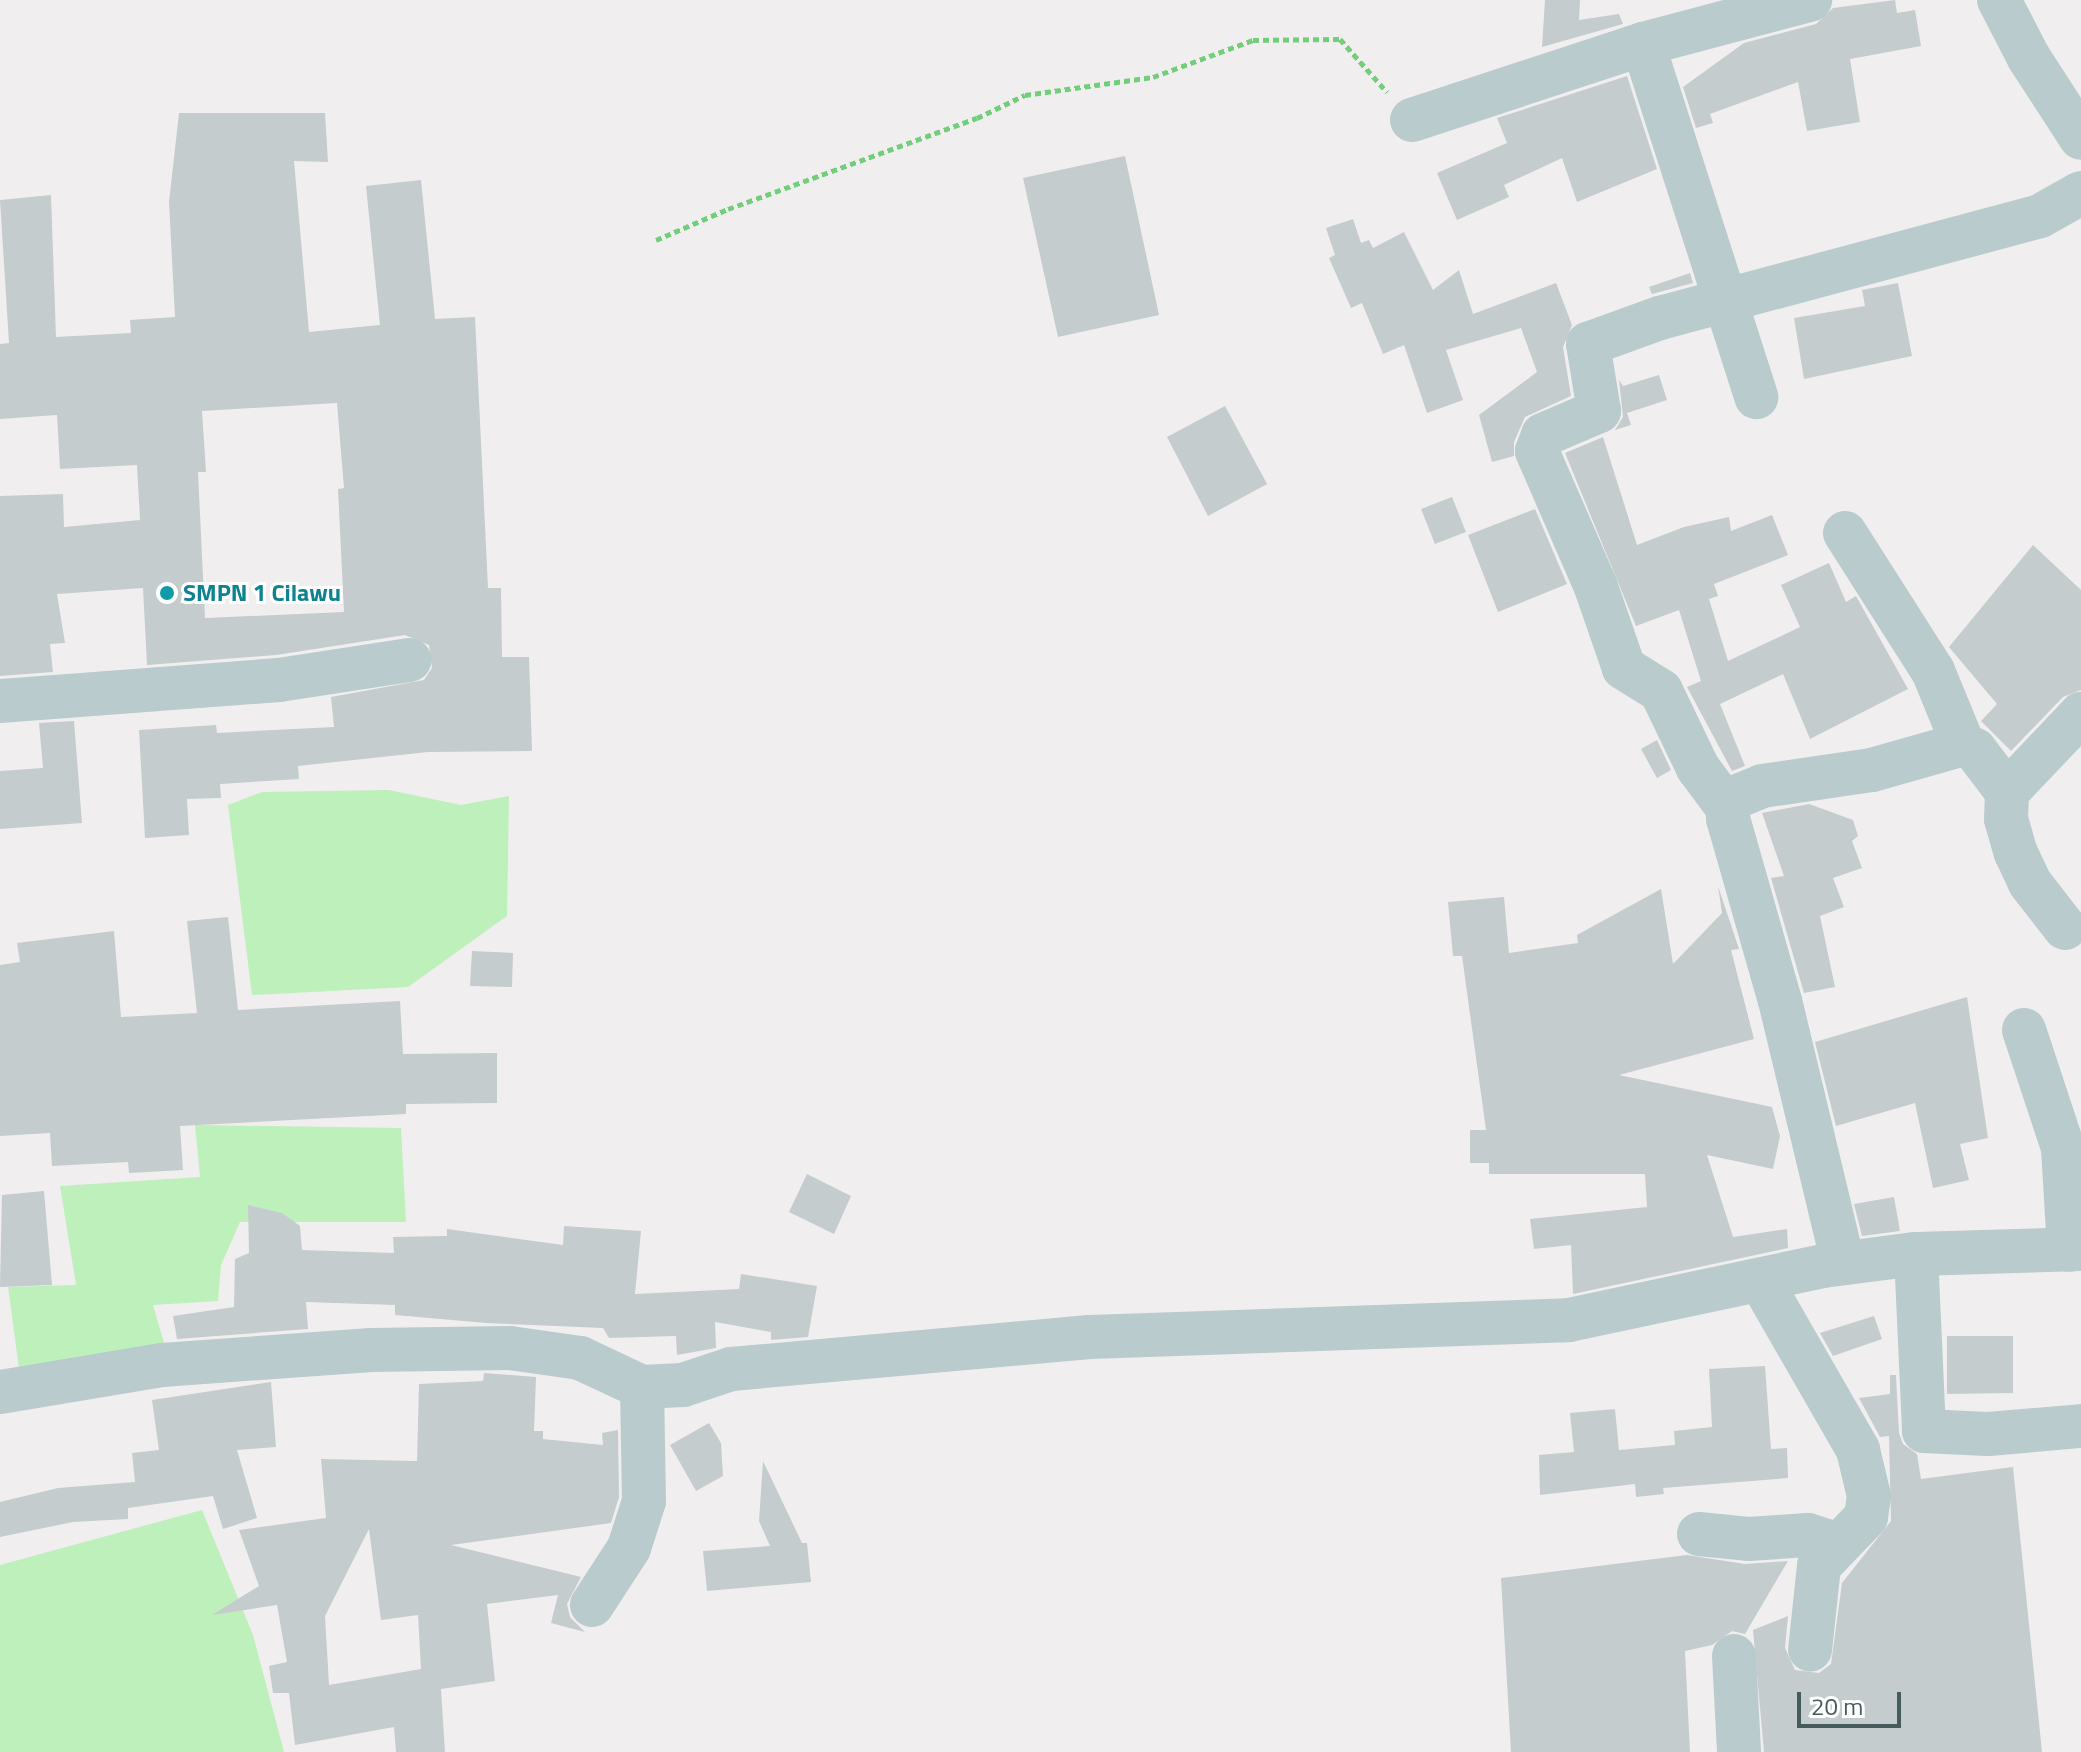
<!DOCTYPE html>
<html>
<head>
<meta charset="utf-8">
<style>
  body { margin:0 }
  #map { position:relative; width:2081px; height:1752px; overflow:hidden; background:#f1eeef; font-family:"Titillium Web",sans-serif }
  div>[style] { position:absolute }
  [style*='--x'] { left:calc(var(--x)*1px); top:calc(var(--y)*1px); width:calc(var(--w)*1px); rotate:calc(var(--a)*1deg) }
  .green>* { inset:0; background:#bdf0bb }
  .building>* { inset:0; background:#c5ccce }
  .path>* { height:5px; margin-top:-2.5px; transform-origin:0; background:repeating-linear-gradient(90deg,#73ce7b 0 6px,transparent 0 10px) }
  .minor>* { height:44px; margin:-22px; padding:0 22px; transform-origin:22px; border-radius:22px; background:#b9cbcc }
  .dots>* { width:22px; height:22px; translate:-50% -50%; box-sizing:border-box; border:4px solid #fff; border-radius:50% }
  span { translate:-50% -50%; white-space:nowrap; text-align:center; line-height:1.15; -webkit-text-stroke:6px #fff; paint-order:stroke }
  .culture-label { font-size:24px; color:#0d838f; font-weight:700 }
  .left { translate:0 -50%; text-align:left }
  .scale { position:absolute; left:1797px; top:1692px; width:104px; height:36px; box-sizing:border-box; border:4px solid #465b5c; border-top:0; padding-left:10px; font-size:24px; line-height:28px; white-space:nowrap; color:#465b5c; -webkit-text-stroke:6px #fff; paint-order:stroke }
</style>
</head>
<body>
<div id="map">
  <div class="green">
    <div style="clip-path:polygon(389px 790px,461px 805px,509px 796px,507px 916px,408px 987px,252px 995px,228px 805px,262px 792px)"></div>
    <div style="clip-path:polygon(195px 1125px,401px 1128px,406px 1222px,240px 1222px,221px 1265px,218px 1301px,153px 1305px,167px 1353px,20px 1376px,8px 1287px,76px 1285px,60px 1186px,200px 1177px)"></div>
    <div style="clip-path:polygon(202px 1510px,253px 1635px,284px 1752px,0 1752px,0 1565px)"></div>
  </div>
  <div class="building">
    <div style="clip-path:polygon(1545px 0,1580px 0,1579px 20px,1619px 14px,1623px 24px,1542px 47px)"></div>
    <div style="clip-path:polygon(1895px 0,1897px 13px,1915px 10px,1921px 46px,1850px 59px,1860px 122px,1807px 131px,1798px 82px,1710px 114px,1713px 123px,1696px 128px,1683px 87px,1744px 43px,1816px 24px,1833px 8px)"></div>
    <div style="clip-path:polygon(1627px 76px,1657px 169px,1577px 202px,1562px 158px,1504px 185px,1509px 197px,1457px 220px,1437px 173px,1507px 143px,1497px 118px)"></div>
    <div style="clip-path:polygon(evenodd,179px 113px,325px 113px,328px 162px,294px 161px,309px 332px,380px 325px,366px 186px,421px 180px,435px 319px,475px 317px,488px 588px,501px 588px,502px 657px,529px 657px,532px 751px,428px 752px,298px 766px,299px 779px,220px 784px,221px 798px,187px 799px,189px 835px,145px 838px,139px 730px,216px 725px,217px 733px,334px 727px,331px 697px,424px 680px,432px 668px,429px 645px,405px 635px,276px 655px,147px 665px,143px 588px,57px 594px,65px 643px,50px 644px,53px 672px,0 676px,0 496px,63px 494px,64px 527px,140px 520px,137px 465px,60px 469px,57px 415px,0 419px,0 344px,9px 343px,0 200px,51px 195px,56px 337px,131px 333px,130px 320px,175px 317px,169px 202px,179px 113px,337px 403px,344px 488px,338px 489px,344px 612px,205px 618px,198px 472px,206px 472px,202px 411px,337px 403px)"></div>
    <div style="clip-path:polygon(1125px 156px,1159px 315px,1058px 337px,1023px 178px)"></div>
    <div style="clip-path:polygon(1353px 219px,1361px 243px,1369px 240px,1373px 248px,1404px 232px,1433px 290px,1459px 270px,1473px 314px,1556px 283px,1572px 325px,1563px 347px,1571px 396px,1525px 417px,1514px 442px,1514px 456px,1492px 462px,1479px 415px,1537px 372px,1521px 328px,1446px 350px,1463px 400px,1427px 413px,1404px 345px,1383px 354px,1362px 303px,1351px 308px,1329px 258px,1335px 255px,1326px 228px)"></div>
    <div style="clip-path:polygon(1690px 273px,1693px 283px,1652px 294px,1649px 287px)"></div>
    <div style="clip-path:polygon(1898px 283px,1912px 356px,1804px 379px,1794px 318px,1865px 306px,1862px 290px)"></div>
    <div style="clip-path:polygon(1659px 375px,1667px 400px,1627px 413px,1631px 425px,1615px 430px,1623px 417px,1619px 380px,1623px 386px)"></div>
    <div style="clip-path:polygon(1225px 406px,1267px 484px,1208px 516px,1167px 437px)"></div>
    <div style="clip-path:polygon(1603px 437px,1637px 545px,1684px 527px,1729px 517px,1731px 531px,1772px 515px,1788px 555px,1714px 584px,1718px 596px,1709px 599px,1728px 661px,1800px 627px,1781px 585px,1829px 563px,1846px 602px,1856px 596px,1908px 689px,1810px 739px,1783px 674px,1720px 704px,1745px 766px,1732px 771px,1687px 687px,1701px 681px,1679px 610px,1636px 626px,1565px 453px)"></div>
    <div style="clip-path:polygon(1452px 497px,1466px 532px,1435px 544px,1421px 509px)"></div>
    <div style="clip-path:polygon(1535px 509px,1567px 584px,1498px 612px,1468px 535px)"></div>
    <div style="clip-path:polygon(2033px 545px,2081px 590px,2081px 690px,2063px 697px,2011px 751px,1981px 721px,1997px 704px,1949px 647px)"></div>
    <div style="clip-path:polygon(74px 721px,82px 823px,0 829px,0 771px,43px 768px,39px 723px)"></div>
    <div style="clip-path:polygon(1657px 740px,1671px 770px,1657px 778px,1641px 749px)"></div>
    <div style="clip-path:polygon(1809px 804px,1853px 820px,1858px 836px,1852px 841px,1862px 868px,1833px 878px,1844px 907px,1820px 916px,1835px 987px,1804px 993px,1771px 878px,1784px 876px,1762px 813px)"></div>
    <div style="clip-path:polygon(1718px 886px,1739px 949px,1731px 950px,1754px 1039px,1619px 1075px,1772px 1107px,1780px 1136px,1773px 1169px,1707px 1155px,1733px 1237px,1787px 1229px,1788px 1248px,1573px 1294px,1571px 1245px,1534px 1249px,1530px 1219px,1647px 1207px,1645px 1174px,1489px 1174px,1489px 1163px,1470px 1163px,1470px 1130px,1486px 1130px,1462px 956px,1453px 956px,1448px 902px,1504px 897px,1509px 953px,1578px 943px,1577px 935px,1661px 889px,1673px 964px,1722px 913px)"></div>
    <div style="clip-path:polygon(228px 917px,238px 1010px,400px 1001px,403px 1054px,497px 1053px,497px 1103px,406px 1104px,406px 1114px,180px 1126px,183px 1170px,129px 1173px,128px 1162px,52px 1166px,50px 1133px,0 1136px,0 965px,20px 962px,17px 943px,114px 931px,121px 1017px,197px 1013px,187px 921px)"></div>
    <div style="clip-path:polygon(472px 951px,513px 953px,512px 987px,470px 986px)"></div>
    <div style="clip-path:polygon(1967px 997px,1988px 1138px,1960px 1144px,1969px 1180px,1933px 1188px,1915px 1103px,1836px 1126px,1815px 1042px)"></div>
    <div style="clip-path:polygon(807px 1174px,851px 1196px,834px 1234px,789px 1212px)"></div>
    <div style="clip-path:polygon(44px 1191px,52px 1285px,0 1287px,2px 1195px)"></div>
    <div style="clip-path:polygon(1894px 1197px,1900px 1231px,1862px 1236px,1854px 1204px)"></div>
    <div style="clip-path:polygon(248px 1205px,282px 1213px,300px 1226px,302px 1250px,394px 1253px,393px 1237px,447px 1236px,447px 1229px,563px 1245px,564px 1226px,641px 1231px,635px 1294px,739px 1289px,741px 1274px,817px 1286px,808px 1337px,771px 1340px,771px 1332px,715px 1322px,716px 1348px,677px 1355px,676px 1336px,609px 1338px,603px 1328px,486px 1323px,395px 1315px,395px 1305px,306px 1302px,308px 1329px,177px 1339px,173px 1316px,234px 1307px,235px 1259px,249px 1253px)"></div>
    <div style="clip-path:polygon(1874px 1316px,1882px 1339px,1833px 1356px,1820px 1333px)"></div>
    <div style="clip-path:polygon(1947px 1336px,2013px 1336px,2013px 1393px,1947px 1394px)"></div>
    <div style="clip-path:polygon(1765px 1366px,1771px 1449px,1787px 1448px,1788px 1478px,1663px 1488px,1664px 1494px,1636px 1497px,1635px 1484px,1540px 1495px,1539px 1455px,1574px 1452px,1570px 1413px,1615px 1409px,1619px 1450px,1675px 1445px,1674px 1431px,1712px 1427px,1709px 1369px)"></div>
    <div style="clip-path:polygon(evenodd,484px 1373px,536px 1377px,534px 1431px,543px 1431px,543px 1439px,603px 1445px,602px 1433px,618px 1430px,619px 1497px,611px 1523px,451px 1545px,581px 1577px,567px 1604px,570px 1617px,585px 1632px,551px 1623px,558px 1595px,487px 1604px,495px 1681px,441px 1689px,445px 1752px,396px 1752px,394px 1727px,295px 1745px,289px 1693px,273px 1693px,269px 1666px,287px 1662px,277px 1605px,212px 1615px,259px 1586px,239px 1530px,326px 1518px,321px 1459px,417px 1461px,419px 1384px,483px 1381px,484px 1373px,369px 1529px,381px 1620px,418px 1615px,421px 1669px,329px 1685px,325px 1616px,369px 1529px)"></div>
    <div style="clip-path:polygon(1890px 1375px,1896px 1375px,1899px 1433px,1903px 1444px,1917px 1454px,1921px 1479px,2013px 1467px,2042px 1752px,1764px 1752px,1753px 1630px,1788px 1616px,1785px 1648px,1795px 1670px,1819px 1673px,1831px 1664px,1842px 1583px,1891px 1521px,1889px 1436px,1880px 1437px,1859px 1398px,1890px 1394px)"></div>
    <div style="clip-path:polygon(271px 1382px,276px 1447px,237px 1450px,257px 1518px,223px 1529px,213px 1496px,128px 1508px,128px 1519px,73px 1522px,0 1537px,0 1502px,58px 1488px,135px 1482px,132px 1453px,159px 1450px,152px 1400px)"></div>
    <div style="clip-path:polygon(709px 1423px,721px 1443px,723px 1476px,696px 1491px,670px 1445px)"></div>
    <div style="clip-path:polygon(763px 1461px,802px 1543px,807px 1543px,811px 1582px,707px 1591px,703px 1551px,770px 1546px,759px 1521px)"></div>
    <div style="clip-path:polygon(1687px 1555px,1745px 1564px,1788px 1561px,1745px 1634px,1732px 1631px,1712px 1645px,1685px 1651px,1690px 1752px,1511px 1752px,1501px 1578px)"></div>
  </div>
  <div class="path">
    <div style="--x:656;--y:240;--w:78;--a:-23.3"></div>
    <div style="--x:728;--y:209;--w:265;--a:-20.1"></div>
    <div style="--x:977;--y:118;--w:53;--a:-25.6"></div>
    <div style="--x:1025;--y:95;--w:129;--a:-8"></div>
    <div style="--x:1153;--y:77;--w:107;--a:-20.3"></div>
    <div style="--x:1253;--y:40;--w:87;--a:-0.7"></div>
    <div style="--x:1340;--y:39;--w:71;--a:48.4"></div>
  </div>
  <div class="minor">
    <div style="--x:1999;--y:0;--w:65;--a:62.7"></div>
    <div style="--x:2029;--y:58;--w:95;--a:57"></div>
    <div style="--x:1643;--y:44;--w:371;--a:72.2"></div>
    <div style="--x:1412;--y:120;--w:243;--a:-18.2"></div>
    <div style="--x:1643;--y:44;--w:173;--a:-14.8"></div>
    <div style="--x:1845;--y:533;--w:164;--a:57.5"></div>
    <div style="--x:1933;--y:671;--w:79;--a:67.7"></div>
    <div style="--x:0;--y:701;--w:280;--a:-4.3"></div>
    <div style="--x:279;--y:680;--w:132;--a:-8.7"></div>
    <div style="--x:2007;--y:792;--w:108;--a:-46.5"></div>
    <div style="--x:1727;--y:807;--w:49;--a:-126.6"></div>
    <div style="--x:1698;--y:768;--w:85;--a:-115.7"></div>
    <div style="--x:1661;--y:691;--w:44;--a:-148.1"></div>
    <div style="--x:1624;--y:668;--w:86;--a:-109.1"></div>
    <div style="--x:1596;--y:587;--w:148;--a:-113.5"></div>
    <div style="--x:1537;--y:451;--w:17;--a:-69"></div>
    <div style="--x:1543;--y:435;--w:61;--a:-23.2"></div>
    <div style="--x:1599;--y:411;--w:68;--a:-99.3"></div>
    <div style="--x:1588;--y:344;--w:77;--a:-19.9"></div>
    <div style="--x:1660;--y:318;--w:393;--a:-15"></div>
    <div style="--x:2040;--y:216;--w:47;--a:-29.3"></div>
    <div style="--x:2024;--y:1030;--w:124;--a:71.7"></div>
    <div style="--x:2063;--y:1148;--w:102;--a:86.6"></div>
    <div style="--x:1916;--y:1254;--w:177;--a:87.4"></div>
    <div style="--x:1924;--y:1431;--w:64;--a:2.7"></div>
    <div style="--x:1988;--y:1434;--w:93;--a:-4.9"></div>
    <div style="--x:1843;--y:1263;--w:269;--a:-103.5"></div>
    <div style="--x:1780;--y:1001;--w:189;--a:-105.9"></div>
    <div style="--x:1728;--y:819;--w:19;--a:-90"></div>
    <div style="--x:1728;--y:800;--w:37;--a:-22"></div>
    <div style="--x:1762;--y:786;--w:111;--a:-8.3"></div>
    <div style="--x:1872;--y:770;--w:95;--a:-15.9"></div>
    <div style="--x:1963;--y:744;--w:13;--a:27"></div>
    <div style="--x:1975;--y:750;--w:53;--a:52.7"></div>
    <div style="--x:2007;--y:792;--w:27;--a:92"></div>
    <div style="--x:2006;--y:819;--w:35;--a:74"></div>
    <div style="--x:2016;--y:853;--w:33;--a:65"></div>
    <div style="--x:2030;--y:883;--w:57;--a:52.1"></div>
    <div style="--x:1761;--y:1281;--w:195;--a:60.1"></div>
    <div style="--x:1858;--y:1450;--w:47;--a:76.6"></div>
    <div style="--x:1869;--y:1496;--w:21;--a:98"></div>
    <div style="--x:1866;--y:1517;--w:68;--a:133.8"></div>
    <div style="--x:1819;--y:1566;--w:84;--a:96.1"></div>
    <div style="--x:0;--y:1392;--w:164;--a:-9.5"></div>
    <div style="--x:162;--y:1365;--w:210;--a:-4.1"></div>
    <div style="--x:371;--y:1350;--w:139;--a:-0.8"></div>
    <div style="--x:510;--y:1348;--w:71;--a:8.1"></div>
    <div style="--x:580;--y:1358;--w:68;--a:25.1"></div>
    <div style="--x:642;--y:1387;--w:41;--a:-2.8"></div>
    <div style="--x:683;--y:1385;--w:51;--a:-18.4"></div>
    <div style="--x:731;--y:1369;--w:360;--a:-5.1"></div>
    <div style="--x:1090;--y:1337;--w:479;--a:-2"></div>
    <div style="--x:1569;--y:1320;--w:260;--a:-12"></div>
    <div style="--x:1823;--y:1266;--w:94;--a:-7.4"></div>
    <div style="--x:1916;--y:1254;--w:165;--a:-1.7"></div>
    <div style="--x:1699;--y:1534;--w:49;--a:5.8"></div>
    <div style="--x:1748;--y:1539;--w:60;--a:-3.8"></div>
    <div style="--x:1808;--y:1535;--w:29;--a:18"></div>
    <div style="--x:592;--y:1605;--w:68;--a:-57"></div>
    <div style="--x:629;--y:1548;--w:49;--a:-72.3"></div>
    <div style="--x:644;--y:1501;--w:114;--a:-91"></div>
    <div style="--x:1734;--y:1656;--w:96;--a:87"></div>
  </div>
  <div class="dots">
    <div style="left:167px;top:593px;background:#0f9aa8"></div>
  </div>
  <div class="culture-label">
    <span class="left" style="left:183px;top:593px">SMPN 1 Cilawu</span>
  </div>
  <div class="scale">20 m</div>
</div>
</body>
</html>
